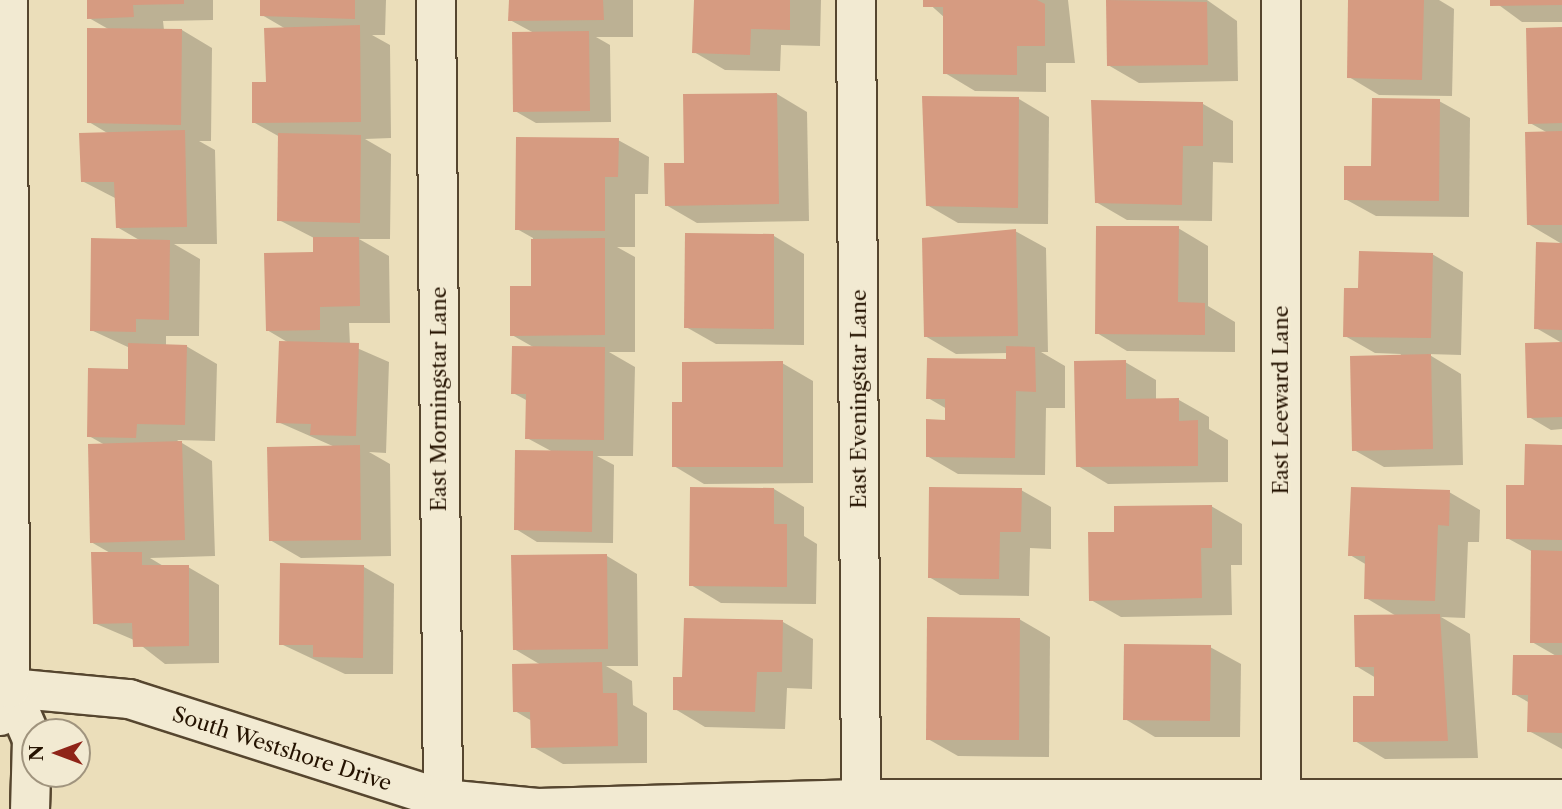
<!DOCTYPE html>
<html>
<head>
<meta charset="utf-8">
<style>
  body { margin:0 }
  #map { position:relative; width:1562px; height:809px; overflow:hidden; background:#ebdeba; font-family:"Libre Caslon Text",serif }
  div>[style] { position:absolute }
  [style*='--x'] { left:calc(var(--x)*1px); top:calc(var(--y)*1px); width:calc(var(--w)*1px); rotate:calc(var(--a)*1deg) }
  .shadow>* { inset:0; background:#0003 }
  .building>* { inset:0; background:#d69b81 }
  .roads { filter:drop-shadow(2px 0 #56462f) drop-shadow(-2px 0 #56462f) drop-shadow(0 2px #56462f) drop-shadow(0 -2px #56462f) }
  .street>* { height:38px; margin:-19px; padding:0 19px; transform-origin:19px; border-radius:19px; background:#f2ead2 }
  span { translate:-50% -50%; white-space:nowrap; text-align:center; line-height:1.15; -webkit-text-stroke:6px #f2ead2; paint-order:stroke }
  .street-label { font-size:21px; color:#251301 }
  .north { position:absolute; left:21px; top:718px; width:70px; height:70px; box-sizing:border-box; background:#f2ead2; border:2px solid #a0947e; border-radius:50%; rotate:270deg; font-size:19px; font-weight:700; line-height:28px; text-align:center; color:#251301 }
  .north::after { content:''; display:block; margin:auto; width:24px; height:32px; background:#8f2418; clip-path:polygon(50% 0,100% 100%,50% 72%,0 100%) }
</style>
</head>
<body>
<div id="map">
  <div class="shadow">
    <div style="clip-path:polygon(88px 0,213px 0,213px 20px,163px 21px,164px 30px,182px 30px,212px 48px,211px 141px,199px 141px,215px 150px,217px 244px,174px 244px,200px 259px,199px 336px,166px 336px,166px 346px,186px 346px,217px 364px,215px 441px,177px 440px,212px 461px,215px 556px,150px 558px,165px 567px,188px 567px,219px 585px,219px 663px,165px 664px,134px 640px,94px 623px,112px 554px,91px 542px,105px 445px,89px 436px,129px 371px,130px 348px,91px 330px,141px 241px,117px 227px,117px 199px,82px 181px,109px 134px,89px 122px,110px 30px,89px 18px)"></div>
    <div style="clip-path:polygon(262px 0,386px 0,385px 35px,372px 35px,390px 45px,391px 138px,365px 139px,391px 154px,390px 239px,359px 239px,389px 256px,390px 323px,349px 323px,350px 345px,389px 362px,386px 453px,369px 452px,390px 464px,391px 556px,301px 558px,270px 540px,335px 447px,278px 422px,289px 343px,267px 330px,315px 254px,314px 238px,279px 220px,280px 137px,253px 122px,286px 29px,262px 15px)"></div>
    <div style="clip-path:polygon(510px 0,633px 0,633px 37px,596px 37px,610px 45px,611px 122px,536px 123px,515px 111px,534px 33px,510px 20px)"></div>
    <div style="clip-path:polygon(695px 0,821px 0,820px 46px,781px 45px,780px 71px,725px 70px,694px 52px)"></div>
    <div style="clip-path:polygon(925px 0,1068px 0,1075px 63px,1046px 63px,1046px 92px,975px 91px,945px 73px,945px 18px)"></div>
    <div style="clip-path:polygon(1108px 0,1207px 0,1237px 21px,1238px 81px,1139px 83px,1108px 65px)"></div>
    <div style="clip-path:polygon(1350px 0,1439px 0,1454px 9px,1452px 96px,1379px 95px,1349px 77px)"></div>
    <div style="clip-path:polygon(1492px 0,1562px 0,1562px 22px,1522px 22px)"></div>
    <div style="clip-path:polygon(1562px 28px,1562px 244px,1528px 224px,1548px 133px,1530px 123px)"></div>
    <div style="clip-path:polygon(777px 94px,807px 112px,809px 221px,697px 223px,666px 205px,686px 165px)"></div>
    <div style="clip-path:polygon(1019px 99px,1049px 117px,1048px 224px,958px 223px,927px 205px)"></div>
    <div style="clip-path:polygon(1439px 101px,1470px 118px,1469px 217px,1376px 216px,1345px 199px)"></div>
    <div style="clip-path:polygon(1093px 102px,1203px 104px,1233px 121px,1233px 163px,1213px 162px,1212px 221px,1127px 220px,1096px 202px)"></div>
    <div style="clip-path:polygon(618px 140px,649px 157px,648px 194px,635px 194px,635px 247px,617px 247px,635px 257px,635px 352px,609px 352px,635px 367px,633px 456px,597px 456px,614px 465px,613px 543px,537px 542px,516px 529px,553px 452px,527px 438px,528px 401px,513px 393px,535px 348px,512px 335px,533px 288px,533px 238px,517px 229px)"></div>
    <div style="clip-path:polygon(1178px 228px,1208px 246px,1208px 306px,1235px 322px,1235px 352px,1127px 351px,1097px 333px)"></div>
    <div style="clip-path:polygon(1015px 231px,1046px 248px,1048px 352px,1041px 352px,1065px 366px,1065px 408px,1046px 408px,1045px 475px,958px 474px,927px 456px,947px 422px,947px 409px,928px 398px,1007px 361px,1008px 353px,956px 354px,925px 336px)"></div>
    <div style="clip-path:polygon(774px 236px,804px 254px,804px 345px,716px 344px,686px 327px)"></div>
    <div style="clip-path:polygon(1562px 245px,1562px 343px,1536px 328px)"></div>
    <div style="clip-path:polygon(1432px 254px,1463px 272px,1461px 355px,1428px 354px,1461px 374px,1463px 465px,1384px 467px,1354px 450px,1401px 354px,1375px 353px,1345px 336px,1360px 290px)"></div>
    <div style="clip-path:polygon(1562px 343px,1562px 429px,1551px 430px,1529px 417px)"></div>
    <div style="clip-path:polygon(1125px 362px,1156px 380px,1156px 400px,1179px 400px,1209px 417px,1209px 429px,1228px 440px,1228px 482px,1108px 484px,1078px 466px)"></div>
    <div style="clip-path:polygon(782px 363px,813px 381px,813px 483px,704px 484px,674px 466px,683px 404px)"></div>
    <div style="clip-path:polygon(1562px 447px,1562px 749px,1529px 731px,1530px 703px,1514px 694px,1558px 657px,1532px 642px,1533px 552px,1507px 538px,1526px 487px)"></div>
    <div style="clip-path:polygon(774px 489px,804px 507px,804px 536px,817px 544px,816px 604px,721px 603px,691px 585px)"></div>
    <div style="clip-path:polygon(1021px 490px,1051px 507px,1051px 549px,1030px 548px,1029px 596px,960px 595px,929px 577px)"></div>
    <div style="clip-path:polygon(1449px 492px,1480px 510px,1479px 542px,1468px 542px,1465px 618px,1441px 617px,1470px 634px,1478px 758px,1385px 759px,1355px 741px,1376px 697px,1376px 678px,1356px 666px,1398px 617px,1366px 598px,1367px 565px,1350px 555px)"></div>
    <div style="clip-path:polygon(1211px 506px,1242px 524px,1242px 565px,1231px 565px,1232px 615px,1121px 617px,1091px 600px,1115px 534px)"></div>
    <div style="clip-path:polygon(607px 556px,637px 574px,638px 666px,606px 666px,632px 681px,633px 705px,647px 713px,647px 763px,563px 764px,533px 747px,532px 721px,515px 711px,541px 665px,514px 649px)"></div>
    <div style="clip-path:polygon(364px 567px,394px 584px,393px 674px,345px 674px,281px 644px)"></div>
    <div style="clip-path:polygon(1019px 619px,1050px 637px,1049px 757px,958px 756px,928px 739px)"></div>
    <div style="clip-path:polygon(783px 622px,813px 639px,812px 689px,787px 688px,785px 729px,705px 727px,675px 709px,684px 679px)"></div>
    <div style="clip-path:polygon(1210px 647px,1241px 664px,1240px 737px,1155px 737px,1125px 719px)"></div>
  </div>
  <div class="building">
    <div style="clip-path:polygon(87px 0,184px 0,184px 4px,133px 5px,134px 17px,87px 19px)"></div>
    <div style="clip-path:polygon(260px 0,355px 0,355px 19px,260px 16px)"></div>
    <div style="clip-path:polygon(509px 0,603px 0,604px 20px,508px 21px)"></div>
    <div style="clip-path:polygon(694px 0,790px 0,790px 30px,751px 29px,750px 55px,692px 53px)"></div>
    <div style="clip-path:polygon(923px 0,1037px 0,1045px 4px,1045px 46px,1017px 46px,1017px 75px,943px 74px,943px 7px,923px 7px)"></div>
    <div style="clip-path:polygon(1106px 0,1207px 2px,1208px 65px,1107px 66px)"></div>
    <div style="clip-path:polygon(1348px 0,1424px 0,1422px 80px,1347px 78px)"></div>
    <div style="clip-path:polygon(1490px 0,1562px 0,1562px 5px,1490px 6px)"></div>
    <div style="clip-path:polygon(360px 25px,361px 122px,252px 123px,252px 82px,266px 82px,264px 28px)"></div>
    <div style="clip-path:polygon(1562px 27px,1562px 123px,1528px 124px,1526px 28px)"></div>
    <div style="clip-path:polygon(87px 28px,182px 29px,181px 125px,87px 123px)"></div>
    <div style="clip-path:polygon(589px 31px,590px 111px,513px 112px,512px 32px)"></div>
    <div style="clip-path:polygon(777px 93px,779px 204px,665px 206px,664px 163px,684px 163px,683px 94px)"></div>
    <div style="clip-path:polygon(922px 96px,1019px 97px,1018px 208px,926px 206px)"></div>
    <div style="clip-path:polygon(1372px 98px,1440px 99px,1439px 201px,1344px 200px,1344px 166px,1371px 166px)"></div>
    <div style="clip-path:polygon(1091px 100px,1203px 102px,1203px 146px,1183px 146px,1182px 205px,1095px 203px)"></div>
    <div style="clip-path:polygon(185px 130px,187px 227px,116px 228px,114px 182px,81px 182px,79px 133px)"></div>
    <div style="clip-path:polygon(1562px 131px,1562px 225px,1527px 225px,1525px 132px)"></div>
    <div style="clip-path:polygon(278px 133px,361px 135px,360px 223px,277px 221px)"></div>
    <div style="clip-path:polygon(516px 137px,619px 138px,618px 177px,605px 177px,605px 231px,515px 230px)"></div>
    <div style="clip-path:polygon(1096px 226px,1179px 226px,1178px 302px,1205px 303px,1205px 335px,1095px 334px)"></div>
    <div style="clip-path:polygon(1016px 229px,1018px 336px,924px 337px,922px 238px)"></div>
    <div style="clip-path:polygon(685px 233px,774px 234px,774px 329px,684px 328px)"></div>
    <div style="clip-path:polygon(313px 237px,359px 237px,360px 306px,320px 307px,320px 330px,266px 331px,264px 253px,313px 252px)"></div>
    <div style="clip-path:polygon(91px 238px,170px 240px,169px 320px,136px 319px,136px 332px,90px 331px)"></div>
    <div style="clip-path:polygon(605px 238px,605px 335px,510px 336px,510px 286px,531px 286px,531px 239px)"></div>
    <div style="clip-path:polygon(1536px 242px,1562px 243px,1562px 330px,1534px 329px)"></div>
    <div style="clip-path:polygon(1359px 251px,1433px 253px,1431px 338px,1343px 337px,1344px 288px,1358px 288px)"></div>
    <div style="clip-path:polygon(279px 341px,359px 343px,356px 436px,310px 435px,311px 424px,276px 423px)"></div>
    <div style="clip-path:polygon(1562px 342px,1562px 417px,1527px 418px,1525px 343px)"></div>
    <div style="clip-path:polygon(128px 343px,187px 345px,185px 425px,137px 424px,136px 438px,87px 437px,88px 368px,128px 369px)"></div>
    <div style="clip-path:polygon(512px 346px,605px 347px,604px 440px,525px 439px,526px 394px,511px 394px)"></div>
    <div style="clip-path:polygon(1006px 346px,1035px 347px,1036px 392px,1016px 391px,1015px 458px,926px 457px,926px 419px,945px 420px,945px 399px,926px 399px,927px 358px,1006px 359px)"></div>
    <div style="clip-path:polygon(1431px 354px,1433px 449px,1352px 451px,1350px 356px)"></div>
    <div style="clip-path:polygon(1126px 360px,1126px 399px,1179px 398px,1179px 421px,1198px 420px,1198px 466px,1076px 467px,1074px 361px)"></div>
    <div style="clip-path:polygon(783px 361px,783px 467px,672px 467px,672px 402px,682px 402px,682px 362px)"></div>
    <div style="clip-path:polygon(182px 441px,185px 540px,90px 543px,88px 444px)"></div>
    <div style="clip-path:polygon(1525px 444px,1562px 445px,1562px 540px,1506px 539px,1506px 485px,1524px 485px)"></div>
    <div style="clip-path:polygon(360px 445px,361px 540px,269px 541px,267px 447px)"></div>
    <div style="clip-path:polygon(515px 450px,593px 451px,592px 532px,514px 530px)"></div>
    <div style="clip-path:polygon(690px 487px,774px 488px,774px 524px,787px 524px,787px 587px,689px 586px)"></div>
    <div style="clip-path:polygon(929px 487px,1022px 488px,1021px 532px,1000px 532px,999px 579px,928px 578px)"></div>
    <div style="clip-path:polygon(1351px 487px,1450px 490px,1449px 526px,1438px 525px,1435px 601px,1364px 599px,1365px 556px,1348px 556px)"></div>
    <div style="clip-path:polygon(1212px 505px,1212px 548px,1201px 548px,1202px 598px,1089px 601px,1088px 532px,1114px 532px,1114px 506px)"></div>
    <div style="clip-path:polygon(1531px 550px,1562px 551px,1562px 643px,1530px 643px)"></div>
    <div style="clip-path:polygon(91px 552px,142px 552px,142px 565px,189px 565px,189px 646px,133px 647px,132px 623px,93px 624px)"></div>
    <div style="clip-path:polygon(607px 554px,608px 649px,513px 650px,511px 555px)"></div>
    <div style="clip-path:polygon(280px 563px,364px 565px,363px 658px,313px 657px,313px 645px,279px 645px)"></div>
    <div style="clip-path:polygon(1440px 614px,1448px 741px,1353px 742px,1353px 696px,1374px 696px,1374px 667px,1355px 667px,1354px 615px)"></div>
    <div style="clip-path:polygon(927px 617px,1020px 618px,1019px 740px,926px 740px)"></div>
    <div style="clip-path:polygon(684px 618px,783px 620px,782px 672px,757px 672px,755px 712px,673px 710px,673px 677px,682px 677px)"></div>
    <div style="clip-path:polygon(1124px 644px,1211px 645px,1210px 721px,1123px 720px)"></div>
    <div style="clip-path:polygon(1513px 655px,1562px 655px,1562px 733px,1527px 732px,1528px 695px,1512px 695px)"></div>
    <div style="clip-path:polygon(602px 662px,603px 693px,617px 693px,618px 746px,531px 748px,530px 712px,513px 712px,512px 664px)"></div>
  </div>
  <div class="roads">
    <div class="street">
      <div style="--x:436;--y:0;--w:799;--a:89.5"></div>
      <div style="--x:856;--y:0;--w:799;--a:89.64"></div>
      <div style="--x:1281;--y:0;--w:799;--a:90"></div>
      <div style="--x:10;--y:688;--w:120;--a:5.3"></div>
      <div style="--x:129;--y:699;--w:330;--a:17.7"></div>
      <div style="--x:443;--y:799;--w:95;--a:5.4"></div>
      <div style="--x:538;--y:808;--w:323;--a:-1.6"></div>
      <div style="--x:861;--y:799;--w:701;--a:0"></div>
      <div style="--x:10;--y:688;--w:56;--a:66.7"></div>
      <div style="--x:32;--y:739;--w:70;--a:91.6"></div>
      <div style="--x:0;--y:716;--w:30;--a:-70"></div>
      <div style="--x:10;--y:688;--w:688;--a:-90.17"></div>
    </div>
  </div>
  <div class="street-label">
    <span style="left:439px;top:399px;rotate:-90deg">East Morningstar Lane</span>
    <span style="left:859px;top:399px;rotate:-90deg">East Eveningstar Lane</span>
    <span style="left:1281px;top:400px;rotate:-90deg">East Leeward Lane</span>
    <span style="left:282px;top:749px;rotate:18deg">South Westshore Drive</span>
  </div>
  <div class="north">N</div>
</div>
</body>
</html>
